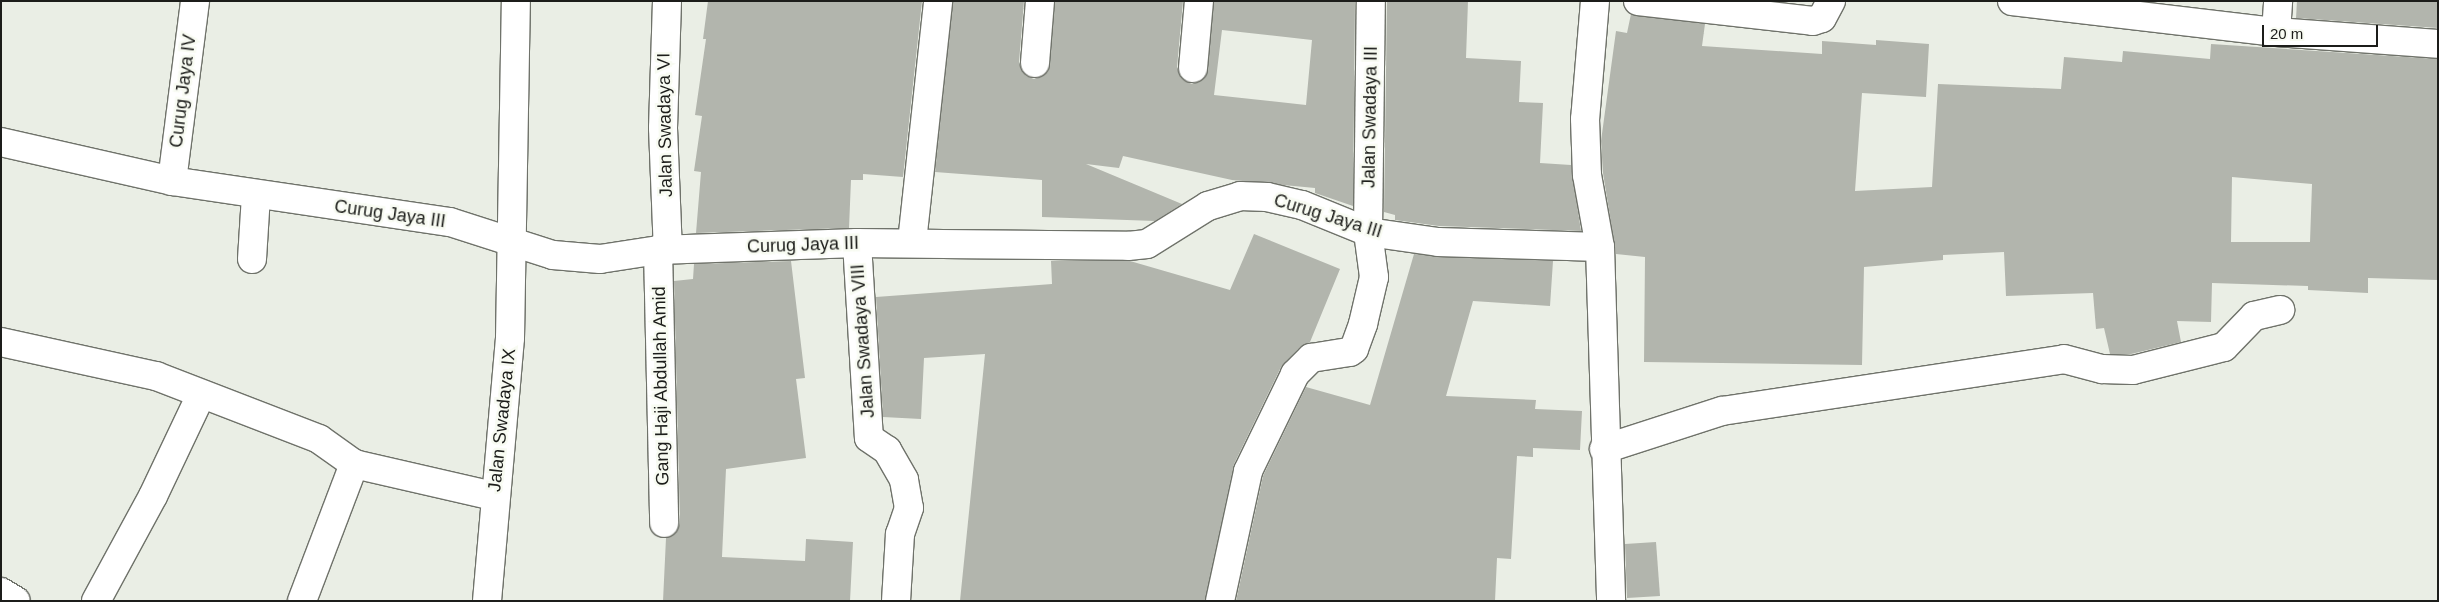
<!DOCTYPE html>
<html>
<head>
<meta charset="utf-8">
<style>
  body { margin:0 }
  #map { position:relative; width:2439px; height:602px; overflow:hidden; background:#eaeee5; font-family:Arial,sans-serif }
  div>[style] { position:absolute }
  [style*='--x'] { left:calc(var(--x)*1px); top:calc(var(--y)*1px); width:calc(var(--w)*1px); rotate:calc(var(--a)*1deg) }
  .building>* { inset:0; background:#b2b5ad }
  .roads { filter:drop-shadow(1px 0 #6f726a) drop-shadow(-1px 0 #6f726a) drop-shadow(0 1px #6f726a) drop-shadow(0 -1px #6f726a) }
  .minor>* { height:28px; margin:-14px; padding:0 14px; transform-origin:14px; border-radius:14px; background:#fff }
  span { translate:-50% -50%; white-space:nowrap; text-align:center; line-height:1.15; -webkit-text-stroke:5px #f8fbf2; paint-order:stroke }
  .street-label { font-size:18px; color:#1c1d1a }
  .frame { position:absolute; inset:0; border:2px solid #1c1d1a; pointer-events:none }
  .scale { position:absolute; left:2262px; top:25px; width:116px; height:22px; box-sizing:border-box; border:2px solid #1c1d1a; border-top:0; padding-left:6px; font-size:15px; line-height:18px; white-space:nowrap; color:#1c1d1a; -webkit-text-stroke:4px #f8fbf2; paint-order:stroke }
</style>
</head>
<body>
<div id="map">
  <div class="building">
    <div style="clip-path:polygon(708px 1px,922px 1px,903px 177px,863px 174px,863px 180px,851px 180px,849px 228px,696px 233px,701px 172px,694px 171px,702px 116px,695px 115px,706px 39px,703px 39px)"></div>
    <div style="clip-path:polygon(evenodd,953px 1px,1024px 1px,1019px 62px,1026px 76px,1034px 79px,1048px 72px,1050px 65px,1055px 1px,1183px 1px,1177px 67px,1184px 80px,1192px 84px,1205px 77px,1208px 70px,1214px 1px,1355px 1px,1353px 206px,1315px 193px,1315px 188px,1232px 180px,1123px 156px,1119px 168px,1086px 164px,1182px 204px,1155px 221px,1042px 217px,1042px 180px,935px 172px,953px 1px,1222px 30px,1312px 40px,1306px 105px,1214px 95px,1222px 30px)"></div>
    <div style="clip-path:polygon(1387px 1px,1468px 1px,1466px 58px,1521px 61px,1519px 102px,1543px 103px,1540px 163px,1571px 165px,1581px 231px,1439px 226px,1395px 220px,1395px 215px,1384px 212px)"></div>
    <div style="clip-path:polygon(2297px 1px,2438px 1px,2438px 28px,2296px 18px)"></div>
    <div style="clip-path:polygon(evenodd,1631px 14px,1705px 24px,1702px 46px,1822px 54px,1822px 41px,1876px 45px,1876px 40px,1929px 44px,1926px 97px,1862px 93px,1855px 191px,1932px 187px,1938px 84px,2061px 89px,2064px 57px,2122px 62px,2123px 51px,2210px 59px,2211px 44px,2438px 59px,2438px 280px,2368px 278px,2368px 293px,2308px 290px,2308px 286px,2212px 283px,2211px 322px,2177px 321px,2181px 342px,2131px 354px,2110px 354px,2104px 328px,2096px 329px,2093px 293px,2006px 296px,2004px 252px,1943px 255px,1943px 260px,1864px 267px,1862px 365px,1644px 362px,1645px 257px,1616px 254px,1603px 173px,1601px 141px,1616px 31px,1627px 33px,1631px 14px,2232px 177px,2312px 184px,2310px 242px,2231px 242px,2232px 177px)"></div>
    <div style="clip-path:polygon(1254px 234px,1340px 269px,1310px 342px,1300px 347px,1281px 367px,1234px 464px,1205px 601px,960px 601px,985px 354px,924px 358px,921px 419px,883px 417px,876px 297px,1052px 284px,1051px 261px,1130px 261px,1230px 290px)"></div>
    <div style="clip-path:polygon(1414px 254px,1553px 261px,1550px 306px,1473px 301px,1446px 396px,1536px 400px,1535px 409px,1582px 411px,1580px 450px,1533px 448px,1533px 457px,1517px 456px,1511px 559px,1497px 558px,1495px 601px,1236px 601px,1263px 476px,1306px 387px,1370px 405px)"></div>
    <div style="clip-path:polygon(791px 261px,805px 378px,796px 379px,806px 458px,726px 469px,722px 557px,805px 561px,806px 539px,853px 542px,850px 601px,663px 601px,666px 538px,677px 531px,680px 523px,674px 281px,693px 279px,694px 264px)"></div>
    <div style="clip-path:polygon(1656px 542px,1660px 596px,1627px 598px,1625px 544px)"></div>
  </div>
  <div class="roads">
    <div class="minor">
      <div style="--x:667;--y:1;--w:127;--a:91.8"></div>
      <div style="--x:663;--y:128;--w:122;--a:87.7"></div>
      <div style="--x:1595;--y:1;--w:118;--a:94.8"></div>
      <div style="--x:1585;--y:119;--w:56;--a:88"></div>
      <div style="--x:1587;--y:175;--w:73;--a:79.8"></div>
      <div style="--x:1600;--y:247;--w:354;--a:88.2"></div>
      <div style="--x:1638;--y:1;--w:176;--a:6.5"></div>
      <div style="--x:1813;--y:21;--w:9;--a:-18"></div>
      <div style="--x:1822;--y:18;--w:19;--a:-62"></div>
      <div style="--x:2012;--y:1;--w:266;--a:6.7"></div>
      <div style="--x:2276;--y:32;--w:162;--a:4.2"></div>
      <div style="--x:2276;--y:32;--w:31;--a:-86"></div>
      <div style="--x:1035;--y:63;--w:62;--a:-85.4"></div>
      <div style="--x:1193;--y:68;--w:67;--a:-84.9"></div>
      <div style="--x:1;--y:142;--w:175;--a:12.8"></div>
      <div style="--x:172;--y:181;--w:281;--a:8.4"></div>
      <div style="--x:450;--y:222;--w:108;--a:17.8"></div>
      <div style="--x:553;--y:255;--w:47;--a:4.9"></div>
      <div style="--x:600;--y:259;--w:59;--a:-8.8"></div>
      <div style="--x:658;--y:250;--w:199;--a:-2"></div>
      <div style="--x:857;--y:243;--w:271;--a:0.6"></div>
      <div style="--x:1128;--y:246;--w:19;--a:-6"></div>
      <div style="--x:1147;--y:244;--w:72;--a:-31.9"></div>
      <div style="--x:1208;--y:206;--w:34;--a:-17"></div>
      <div style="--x:1240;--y:196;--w:27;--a:2"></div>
      <div style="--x:1267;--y:197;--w:36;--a:13"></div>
      <div style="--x:1302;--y:205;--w:71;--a:22.2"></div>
      <div style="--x:1368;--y:232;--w:71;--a:8.1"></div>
      <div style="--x:1438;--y:242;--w:162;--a:1.8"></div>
      <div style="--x:172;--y:181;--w:181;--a:-82.7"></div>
      <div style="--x:912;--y:242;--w:242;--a:-83.8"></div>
      <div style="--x:857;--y:243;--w:195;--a:86.5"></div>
      <div style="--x:869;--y:438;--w:22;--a:34"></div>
      <div style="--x:887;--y:450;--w:34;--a:60"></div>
      <div style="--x:904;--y:480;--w:28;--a:80"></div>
      <div style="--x:909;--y:508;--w:28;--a:109"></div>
      <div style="--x:900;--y:534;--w:67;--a:93.4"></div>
      <div style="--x:658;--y:250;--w:273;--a:88.7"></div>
      <div style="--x:252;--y:259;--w:64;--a:-86.4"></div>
      <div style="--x:1;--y:342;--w:159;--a:12.4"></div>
      <div style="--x:156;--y:376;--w:175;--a:21.1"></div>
      <div style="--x:319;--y:439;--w:43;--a:35.5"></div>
      <div style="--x:354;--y:464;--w:144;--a:12.9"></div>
      <div style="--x:1604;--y:449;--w:124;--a:-17.9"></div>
      <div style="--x:1722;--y:411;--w:346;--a:-8.6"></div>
      <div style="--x:2064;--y:359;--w:39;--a:15"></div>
      <div style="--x:2102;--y:369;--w:31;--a:2"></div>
      <div style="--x:2133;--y:370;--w:94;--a:-14.2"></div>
      <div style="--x:2224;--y:347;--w:43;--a:-45.9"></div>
      <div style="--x:2254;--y:316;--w:27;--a:-13"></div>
      <div style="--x:1;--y:592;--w:17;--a:31"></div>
      <div style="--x:96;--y:601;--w:119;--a:-61.5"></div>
      <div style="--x:153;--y:496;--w:112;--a:-64.6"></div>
      <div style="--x:302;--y:601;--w:147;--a:-69.2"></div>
      <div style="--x:487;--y:601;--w:264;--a:-85"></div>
      <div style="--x:510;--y:338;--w:337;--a:-89"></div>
      <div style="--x:1220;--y:601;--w:133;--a:-77.8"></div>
      <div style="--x:1248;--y:471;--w:108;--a:-64.1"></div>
      <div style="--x:1295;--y:374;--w:23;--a:-45"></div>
      <div style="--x:1311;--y:358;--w:39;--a:-9"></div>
      <div style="--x:1350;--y:352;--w:5;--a:-37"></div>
      <div style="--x:1354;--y:349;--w:27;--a:-70"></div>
      <div style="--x:1363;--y:324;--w:48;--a:-76.8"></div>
      <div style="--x:1374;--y:277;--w:45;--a:-97.6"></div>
      <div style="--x:1368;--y:232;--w:231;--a:-89.3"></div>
    </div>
  </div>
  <div class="street-label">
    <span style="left:183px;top:91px;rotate:-83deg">Curug Jaya IV</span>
    <span style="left:1370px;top:117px;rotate:-89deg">Jalan Swadaya III</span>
    <span style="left:665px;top:125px;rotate:-91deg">Jalan Swadaya VI</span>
    <span style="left:390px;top:214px;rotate:8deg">Curug Jaya III</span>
    <span style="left:1328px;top:216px;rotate:17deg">Curug Jaya III</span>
    <span style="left:803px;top:245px;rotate:-2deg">Curug Jaya III</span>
    <span style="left:863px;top:341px;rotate:-94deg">Jalan Swadaya VIII</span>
    <span style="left:661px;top:386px;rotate:-91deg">Gang Haji Abdullah Amid</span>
    <span style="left:502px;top:420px;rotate:-84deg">Jalan Swadaya IX</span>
  </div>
  <div class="frame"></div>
  <div class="scale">20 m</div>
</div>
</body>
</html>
